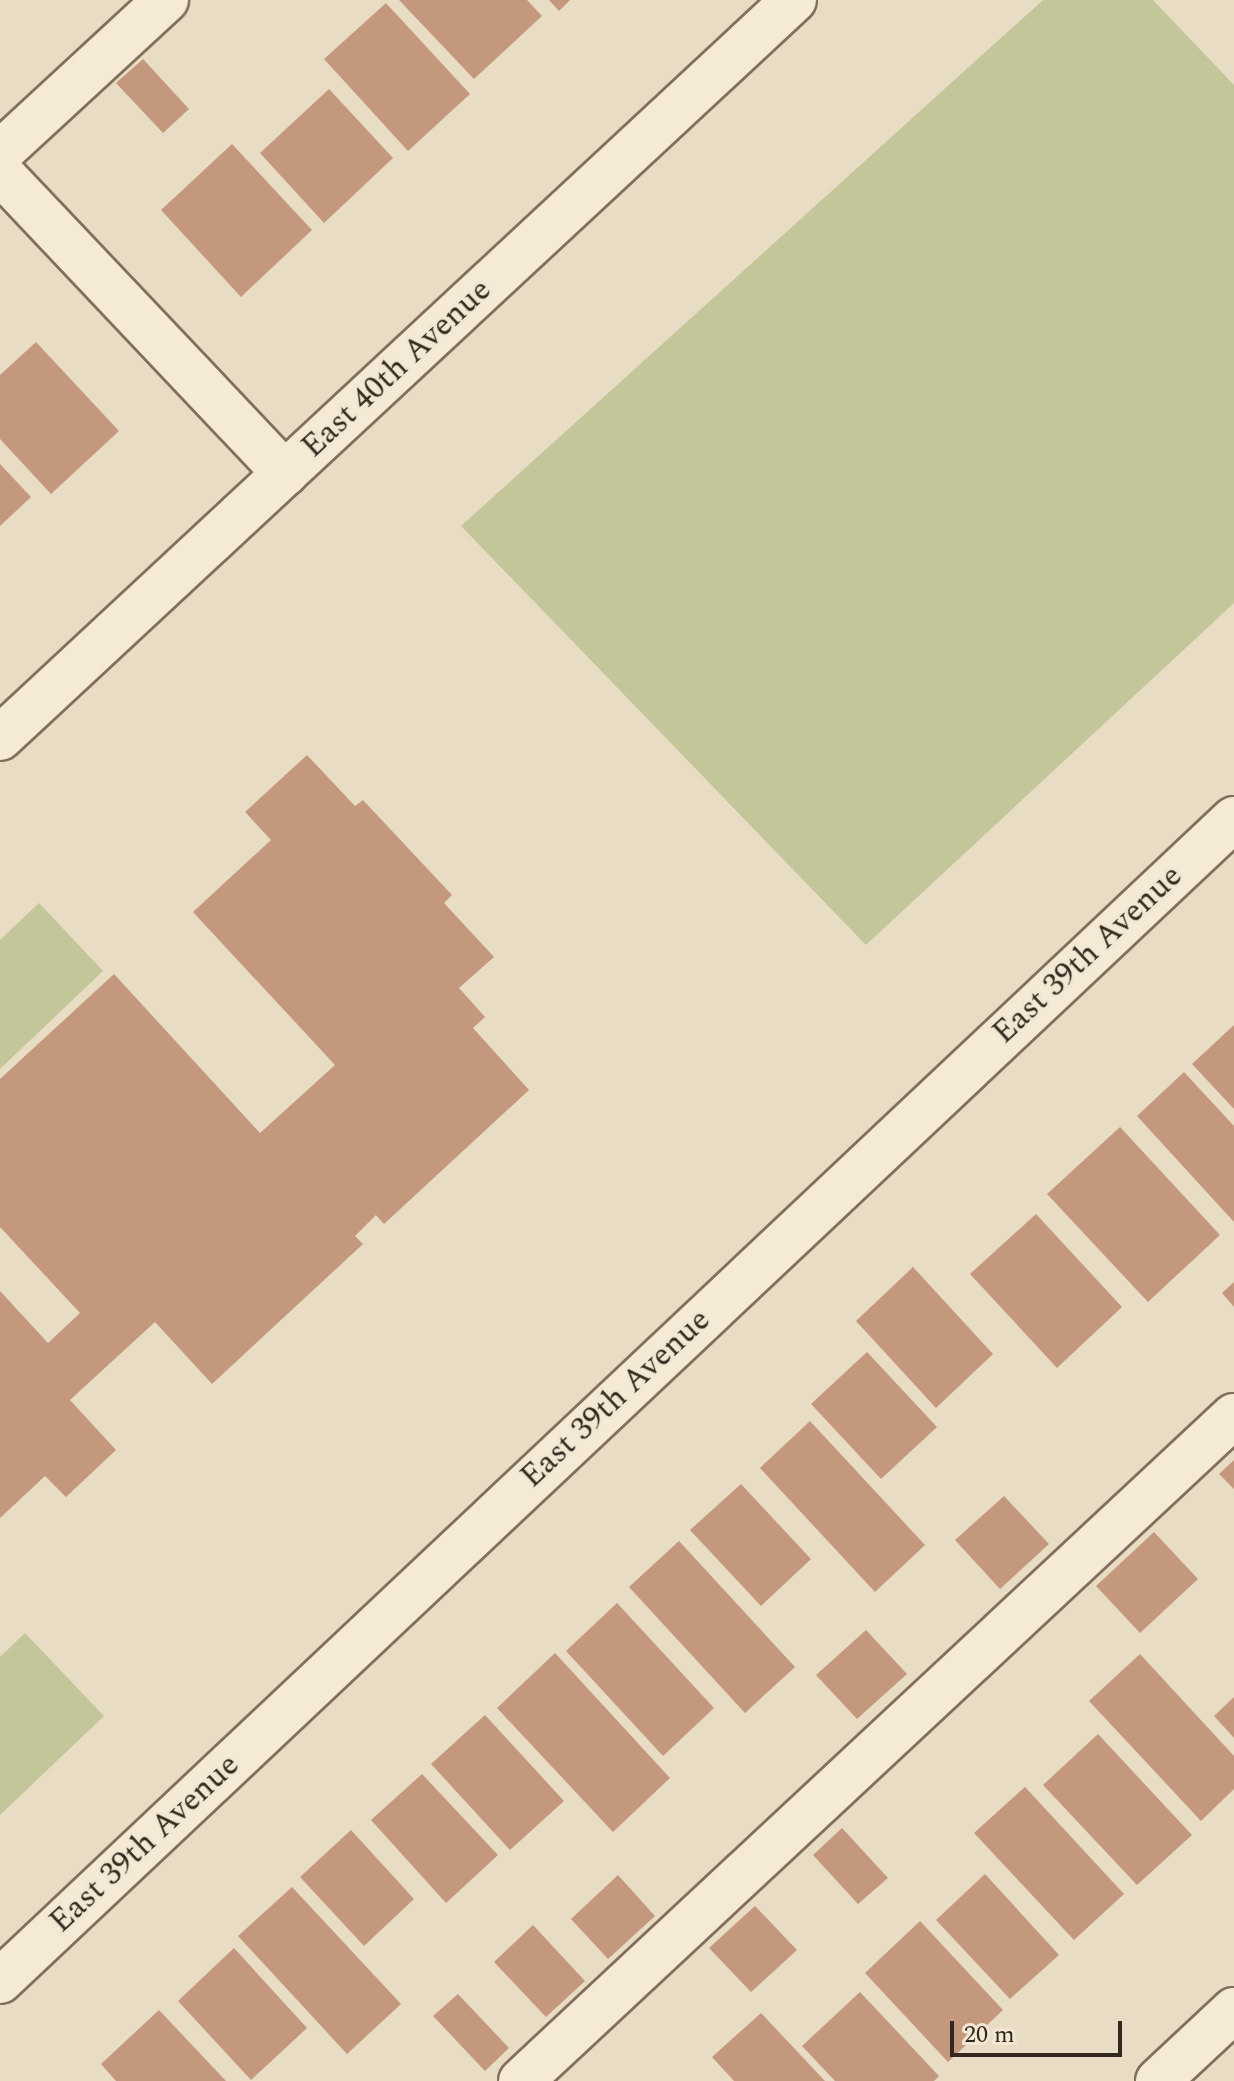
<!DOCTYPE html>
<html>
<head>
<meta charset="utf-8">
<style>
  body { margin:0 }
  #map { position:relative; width:1234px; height:2081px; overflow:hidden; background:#e9dcc4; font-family:Spectral,serif }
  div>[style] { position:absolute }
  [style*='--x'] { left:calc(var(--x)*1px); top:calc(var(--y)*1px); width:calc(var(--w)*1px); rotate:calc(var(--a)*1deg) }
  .green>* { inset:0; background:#c3c699 }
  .building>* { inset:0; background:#c4987d }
  .roads { filter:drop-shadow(2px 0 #826f5c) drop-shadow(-2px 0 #826f5c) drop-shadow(0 2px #826f5c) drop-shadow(0 -2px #826f5c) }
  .minor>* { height:44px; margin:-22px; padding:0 22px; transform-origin:22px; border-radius:22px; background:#f5ead6 }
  span { translate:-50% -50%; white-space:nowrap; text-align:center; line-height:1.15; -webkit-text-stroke:6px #f1e7d2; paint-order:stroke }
  .street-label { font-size:32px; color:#33281f }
  .scale { position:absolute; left:950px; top:2021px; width:172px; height:36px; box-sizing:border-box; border:4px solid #33281f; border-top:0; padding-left:10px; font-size:24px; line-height:28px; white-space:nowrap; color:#33281f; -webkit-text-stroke:6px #f1e7d2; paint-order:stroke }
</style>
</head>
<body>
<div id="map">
  <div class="green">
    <div style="clip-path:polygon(1043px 0,1153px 0,1234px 85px,1234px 603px,866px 945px,461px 526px)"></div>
    <div style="clip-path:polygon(39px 903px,103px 971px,0 1069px,0 940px)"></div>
    <div style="clip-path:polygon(25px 1633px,104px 1716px,0 1815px,0 1657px)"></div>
  </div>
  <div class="building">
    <div style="clip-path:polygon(399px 0,527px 0,542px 16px,474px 79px)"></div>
    <div style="clip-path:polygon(549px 0,570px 0,559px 11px)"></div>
    <div style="clip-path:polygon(386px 3px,470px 94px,408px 151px,324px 59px)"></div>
    <div style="clip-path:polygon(143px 59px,189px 109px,163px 133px,116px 83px)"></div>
    <div style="clip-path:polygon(329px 89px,393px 158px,324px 223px,260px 153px)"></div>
    <div style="clip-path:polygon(232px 144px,312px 230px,241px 297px,161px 210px)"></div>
    <div style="clip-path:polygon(36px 342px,119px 431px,51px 494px,0 439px,0 375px)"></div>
    <div style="clip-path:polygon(0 464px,31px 497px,0 526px)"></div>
    <div style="clip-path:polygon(307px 755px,355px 806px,363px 800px,452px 895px,444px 903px,494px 957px,459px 988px,485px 1017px,473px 1028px,529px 1090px,384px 1224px,376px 1215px,355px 1236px,363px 1244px,212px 1384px,155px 1322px,70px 1400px,116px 1450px,66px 1497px,45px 1476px,0 1518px,0 1291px,48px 1343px,80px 1313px,0 1227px,0 1079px,114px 974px,260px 1133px,335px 1065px,193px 912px,271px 840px,245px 812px)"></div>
    <div style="clip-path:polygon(1234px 1025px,1234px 1109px,1192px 1064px)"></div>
    <div style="clip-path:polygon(1184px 1072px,1234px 1126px,1234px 1222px,1137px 1116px)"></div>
    <div style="clip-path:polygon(1120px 1127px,1220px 1235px,1148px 1302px,1047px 1194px)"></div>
    <div style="clip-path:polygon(1036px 1214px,1122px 1307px,1057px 1368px,970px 1274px)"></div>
    <div style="clip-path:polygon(913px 1267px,993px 1354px,936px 1408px,856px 1321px)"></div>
    <div style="clip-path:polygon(1234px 1282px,1234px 1307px,1222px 1293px)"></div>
    <div style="clip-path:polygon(867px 1352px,937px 1427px,881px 1479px,811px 1404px)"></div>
    <div style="clip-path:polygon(810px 1421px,925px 1545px,875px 1592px,760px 1468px)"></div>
    <div style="clip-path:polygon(1234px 1460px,1234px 1489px,1219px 1474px)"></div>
    <div style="clip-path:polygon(741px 1484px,811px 1559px,761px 1606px,690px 1530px)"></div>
    <div style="clip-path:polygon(1004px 1496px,1049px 1544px,1000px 1589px,955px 1540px)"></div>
    <div style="clip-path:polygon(1154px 1532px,1198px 1579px,1140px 1633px,1096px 1586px)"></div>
    <div style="clip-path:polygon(679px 1541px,795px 1667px,745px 1713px,629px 1587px)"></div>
    <div style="clip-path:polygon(617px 1603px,714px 1708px,663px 1756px,566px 1651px)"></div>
    <div style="clip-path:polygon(866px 1630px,907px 1674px,857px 1719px,816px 1675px)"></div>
    <div style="clip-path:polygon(555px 1653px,670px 1778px,613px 1832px,497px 1708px)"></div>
    <div style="clip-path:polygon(1140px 1654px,1234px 1756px,1234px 1789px,1201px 1821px,1089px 1701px)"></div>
    <div style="clip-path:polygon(1234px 1697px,1234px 1738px,1214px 1716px)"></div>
    <div style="clip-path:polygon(485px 1715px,564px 1801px,510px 1850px,431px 1764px)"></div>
    <div style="clip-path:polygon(1098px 1734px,1192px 1835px,1137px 1885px,1043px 1785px)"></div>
    <div style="clip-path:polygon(422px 1774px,498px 1855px,446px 1903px,371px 1820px)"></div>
    <div style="clip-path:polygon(1025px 1787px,1124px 1894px,1074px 1940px,974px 1833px)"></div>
    <div style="clip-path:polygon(842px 1828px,888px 1878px,858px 1904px,813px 1855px)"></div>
    <div style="clip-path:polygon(351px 1830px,414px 1899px,364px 1946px,300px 1877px)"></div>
    <div style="clip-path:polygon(985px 1874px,1059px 1955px,1010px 1999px,936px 1920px)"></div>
    <div style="clip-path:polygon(618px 1875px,655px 1916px,608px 1959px,571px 1919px)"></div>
    <div style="clip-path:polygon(292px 1887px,401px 2004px,347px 2054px,238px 1936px)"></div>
    <div style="clip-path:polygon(755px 1906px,797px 1950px,751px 1992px,709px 1948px)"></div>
    <div style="clip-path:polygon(920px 1921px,1003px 2010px,948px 2062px,865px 1973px)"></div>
    <div style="clip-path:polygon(533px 1925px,585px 1981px,546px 2017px,494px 1962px)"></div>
    <div style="clip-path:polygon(234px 1948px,307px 2028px,251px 2080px,178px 2001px)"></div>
    <div style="clip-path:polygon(860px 1992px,939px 2076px,934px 2081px,835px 2081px,802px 2046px)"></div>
    <div style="clip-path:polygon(458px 1994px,509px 2048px,485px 2071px,433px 2016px)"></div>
    <div style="clip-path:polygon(159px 2010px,226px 2081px,116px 2081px,101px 2064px)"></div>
    <div style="clip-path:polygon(761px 2013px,825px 2081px,734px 2081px,712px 2057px)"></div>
  </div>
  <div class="roads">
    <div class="minor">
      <div style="--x:0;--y:153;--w:226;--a:-42.7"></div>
      <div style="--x:0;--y:172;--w:415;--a:46.6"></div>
      <div style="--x:0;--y:738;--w:1084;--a:-42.91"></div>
      <div style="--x:0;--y:1981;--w:1695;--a:-43.28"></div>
      <div style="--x:521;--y:2081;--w:975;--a:-43.01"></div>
      <div style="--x:1158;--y:2081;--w:104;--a:-43.1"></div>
    </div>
  </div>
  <div class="street-label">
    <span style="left:397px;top:369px;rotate:-43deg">East 40th Avenue</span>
    <span style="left:1088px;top:955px;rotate:-43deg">East 39th Avenue</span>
    <span style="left:616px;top:1399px;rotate:-43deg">East 39th Avenue</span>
    <span style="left:145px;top:1844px;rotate:-43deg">East 39th Avenue</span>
  </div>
  <div class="scale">20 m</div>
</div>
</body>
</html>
